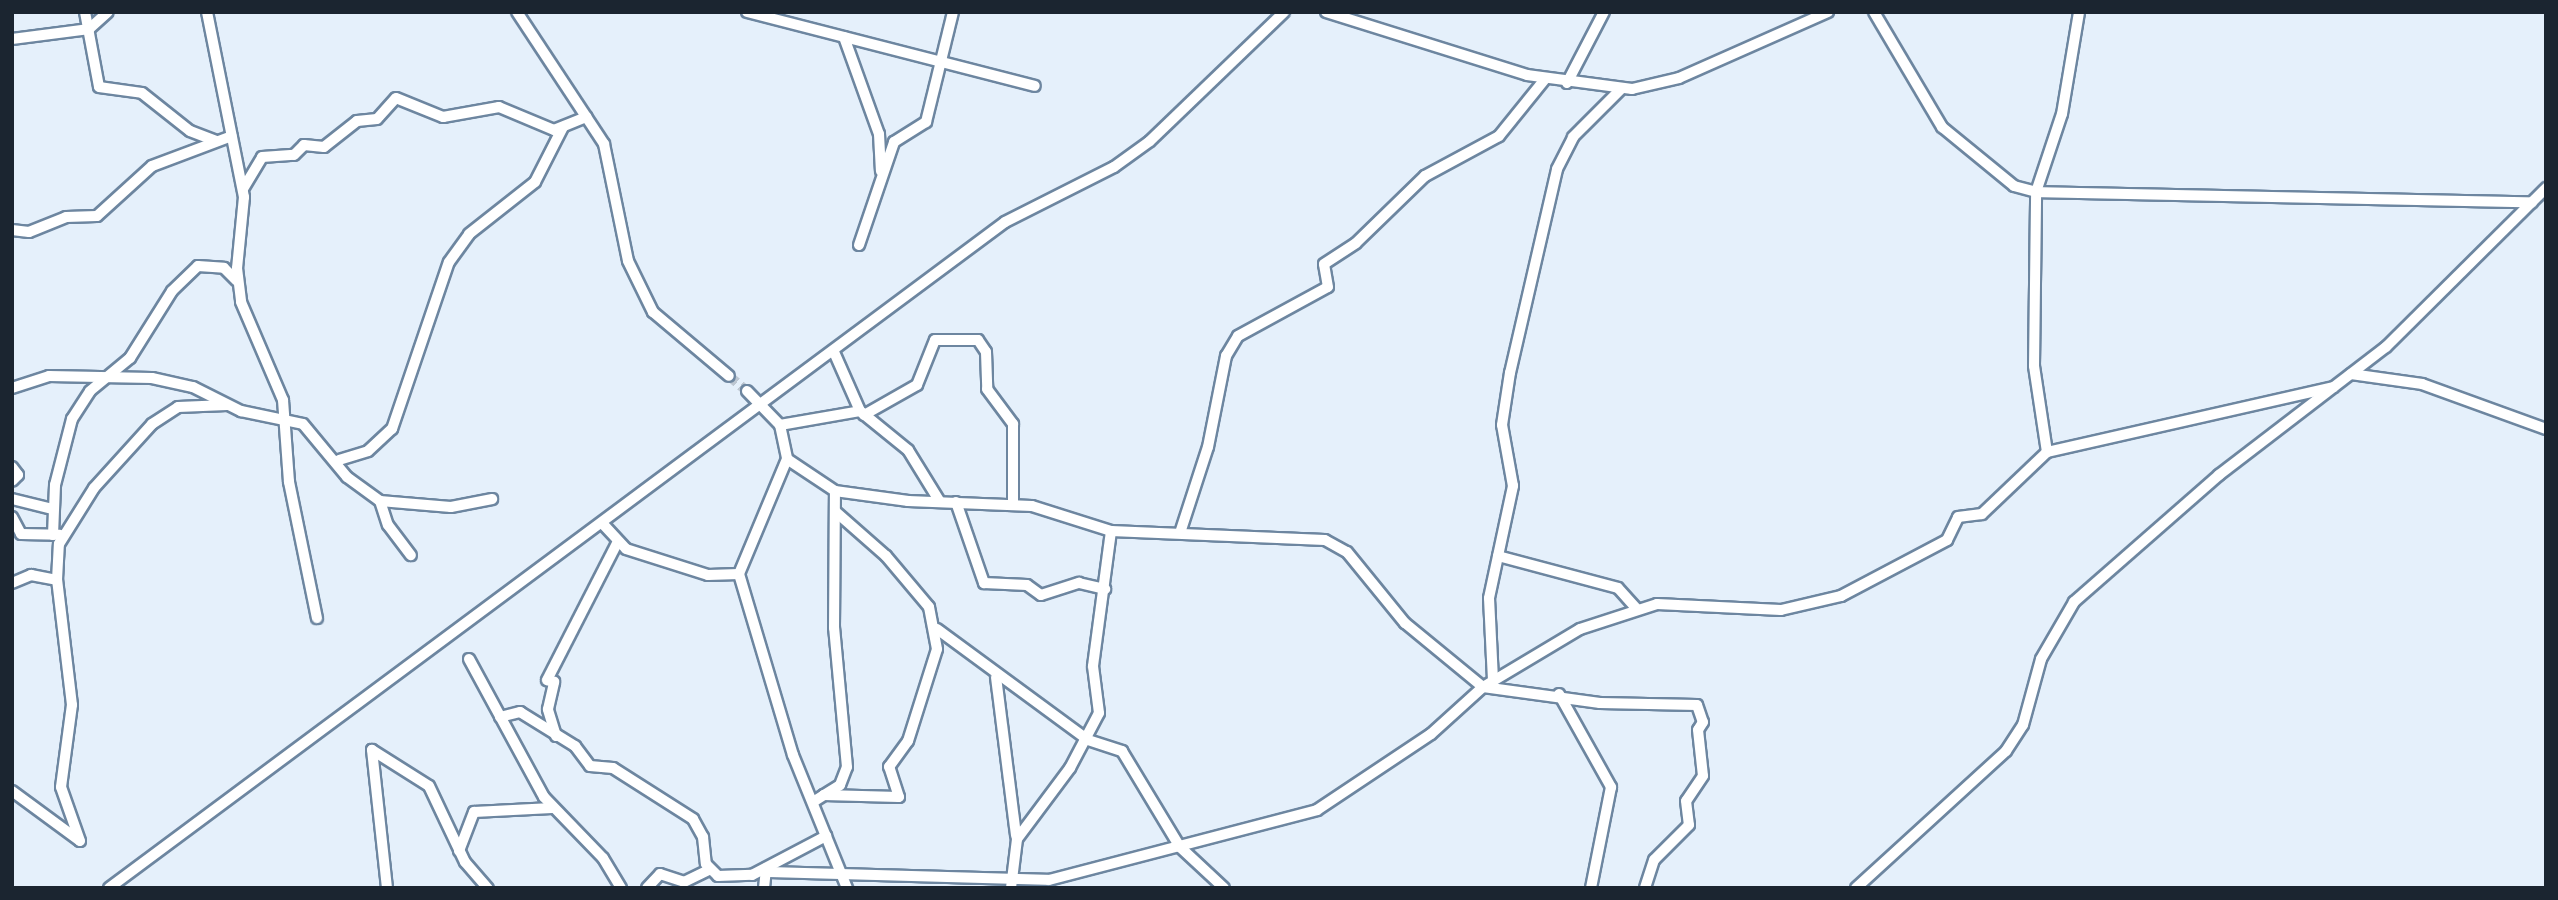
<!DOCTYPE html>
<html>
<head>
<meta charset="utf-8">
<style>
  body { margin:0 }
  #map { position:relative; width:2558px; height:900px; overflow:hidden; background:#e5f0fb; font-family:Jost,sans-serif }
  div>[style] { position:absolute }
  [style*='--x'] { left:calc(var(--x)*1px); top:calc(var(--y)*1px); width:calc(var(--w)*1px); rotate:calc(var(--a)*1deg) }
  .minor-tunnel>* { height:10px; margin-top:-5px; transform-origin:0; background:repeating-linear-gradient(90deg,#bdc7d2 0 10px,transparent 0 15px) }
  .roads { filter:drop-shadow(2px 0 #6d86a0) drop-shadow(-2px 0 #6d86a0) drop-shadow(0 2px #6d86a0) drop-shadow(0 -2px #6d86a0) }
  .minor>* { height:10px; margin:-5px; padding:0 5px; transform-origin:5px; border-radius:5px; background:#fff }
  span { translate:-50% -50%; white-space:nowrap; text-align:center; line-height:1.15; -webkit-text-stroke:6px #fff; paint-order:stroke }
  .frame { position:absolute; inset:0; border:14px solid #1b2530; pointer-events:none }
</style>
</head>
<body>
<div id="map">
  <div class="minor-tunnel">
    <div style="--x:729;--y:376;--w:23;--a:40"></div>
  </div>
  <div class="roads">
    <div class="minor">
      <div style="--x:85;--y:12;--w:76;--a:79.4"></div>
      <div style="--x:99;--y:87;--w:43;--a:7.9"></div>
      <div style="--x:142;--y:93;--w:61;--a:38.4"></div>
      <div style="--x:190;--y:131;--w:28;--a:21"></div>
      <div style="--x:207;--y:12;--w:189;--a:78.7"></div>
      <div style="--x:244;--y:197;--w:71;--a:95.6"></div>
      <div style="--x:237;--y:268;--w:34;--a:83"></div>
      <div style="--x:241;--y:302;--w:107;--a:66.8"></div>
      <div style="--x:283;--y:400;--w:82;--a:85.8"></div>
      <div style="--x:289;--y:482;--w:139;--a:78.4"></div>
      <div style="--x:517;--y:12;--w:158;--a:56.6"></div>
      <div style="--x:604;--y:144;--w:119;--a:78.4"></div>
      <div style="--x:628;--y:261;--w:57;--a:63.9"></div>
      <div style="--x:653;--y:312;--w:99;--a:40.1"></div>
      <div style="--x:747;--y:12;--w:297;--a:14.4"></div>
      <div style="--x:1326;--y:12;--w:211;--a:17.4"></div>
      <div style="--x:1527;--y:75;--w:106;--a:7.6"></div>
      <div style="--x:1632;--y:89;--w:48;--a:-13.2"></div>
      <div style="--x:1679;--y:78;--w:163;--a:-23.9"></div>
      <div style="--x:1874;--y:12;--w:134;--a:59.4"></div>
      <div style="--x:1942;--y:127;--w:93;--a:39.3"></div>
      <div style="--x:2014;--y:186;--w:23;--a:15"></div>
      <div style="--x:2036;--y:192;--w:496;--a:1.2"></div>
      <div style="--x:844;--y:37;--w:103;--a:70.2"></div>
      <div style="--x:879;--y:134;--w:37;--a:87"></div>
      <div style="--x:12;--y:39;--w:78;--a:-7.4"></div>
      <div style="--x:89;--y:29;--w:25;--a:-42"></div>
      <div style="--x:1567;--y:83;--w:80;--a:-62.5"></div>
      <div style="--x:243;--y:189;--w:37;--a:-59"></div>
      <div style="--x:262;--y:157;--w:32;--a:-4"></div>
      <div style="--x:294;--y:155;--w:14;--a:-45"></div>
      <div style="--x:304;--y:145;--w:20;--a:6"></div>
      <div style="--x:324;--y:147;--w:42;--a:-38.2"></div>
      <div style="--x:357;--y:121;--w:20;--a:-6"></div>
      <div style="--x:377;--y:119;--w:28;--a:-48"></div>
      <div style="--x:396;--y:98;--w:51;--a:22"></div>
      <div style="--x:443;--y:117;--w:57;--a:-10.1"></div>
      <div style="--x:499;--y:107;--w:60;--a:22.7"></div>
      <div style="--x:554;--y:130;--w:35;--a:-22"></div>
      <div style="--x:12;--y:230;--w:17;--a:7"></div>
      <div style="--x:29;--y:232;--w:40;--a:-22"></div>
      <div style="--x:66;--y:217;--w:31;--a:-2"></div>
      <div style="--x:97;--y:216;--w:74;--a:-42.3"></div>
      <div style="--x:152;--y:166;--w:85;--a:-20.6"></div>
      <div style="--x:859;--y:245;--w:109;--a:-71.2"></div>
      <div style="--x:894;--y:142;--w:38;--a:-32"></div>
      <div style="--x:926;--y:122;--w:113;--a:-76.2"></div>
      <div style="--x:834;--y:352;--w:64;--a:66.2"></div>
      <div style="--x:860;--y:411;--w:62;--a:39.1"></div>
      <div style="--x:908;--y:450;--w:61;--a:58.4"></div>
      <div style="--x:2351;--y:374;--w:72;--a:8"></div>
      <div style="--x:2422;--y:384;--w:132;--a:19.9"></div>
      <div style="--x:12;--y:388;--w:39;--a:-18"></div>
      <div style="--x:49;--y:376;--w:103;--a:1.1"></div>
      <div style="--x:152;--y:378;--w:42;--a:12.4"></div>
      <div style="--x:193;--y:387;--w:54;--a:26.6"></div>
      <div style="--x:241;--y:411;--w:63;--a:11.8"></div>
      <div style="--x:303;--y:424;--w:69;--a:50.3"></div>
      <div style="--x:347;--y:477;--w:41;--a:36"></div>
      <div style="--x:380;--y:501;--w:25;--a:72"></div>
      <div style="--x:388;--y:525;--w:38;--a:53"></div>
      <div style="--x:747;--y:391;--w:47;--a:45.9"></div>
      <div style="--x:780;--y:425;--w:35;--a:78"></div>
      <div style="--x:787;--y:459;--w:125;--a:112.7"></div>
      <div style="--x:739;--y:574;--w:189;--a:73.4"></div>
      <div style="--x:793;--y:755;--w:144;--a:67.9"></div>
      <div style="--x:864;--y:415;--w:61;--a:-29.5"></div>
      <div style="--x:917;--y:385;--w:48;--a:-68.2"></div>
      <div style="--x:935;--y:340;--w:43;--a:0"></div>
      <div style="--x:978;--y:340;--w:14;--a:56"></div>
      <div style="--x:986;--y:352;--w:37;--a:88"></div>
      <div style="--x:987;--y:389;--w:44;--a:53.4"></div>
      <div style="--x:1013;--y:424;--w:80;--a:90"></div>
      <div style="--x:780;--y:425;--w:81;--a:-9.9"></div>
      <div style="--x:2047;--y:452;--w:87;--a:-98.6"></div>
      <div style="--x:2034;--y:366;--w:174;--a:-89.3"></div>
      <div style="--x:2036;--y:192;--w:82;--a:-71.6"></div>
      <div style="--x:2062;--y:114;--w:103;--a:-80.5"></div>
      <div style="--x:787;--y:459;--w:58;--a:33.7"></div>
      <div style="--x:835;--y:491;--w:74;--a:7.8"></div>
      <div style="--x:908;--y:501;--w:124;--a:2.3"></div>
      <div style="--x:1032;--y:506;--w:83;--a:17.6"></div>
      <div style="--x:1111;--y:531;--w:214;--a:2.4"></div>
      <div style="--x:1325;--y:540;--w:25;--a:29"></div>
      <div style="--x:1347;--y:552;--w:92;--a:50.8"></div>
      <div style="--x:1405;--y:623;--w:101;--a:39.4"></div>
      <div style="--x:1483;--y:687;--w:118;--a:7.8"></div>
      <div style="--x:1600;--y:703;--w:97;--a:1.2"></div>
      <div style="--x:1697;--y:705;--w:18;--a:71"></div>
      <div style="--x:1703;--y:722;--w:9;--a:122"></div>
      <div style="--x:1698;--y:730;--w:46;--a:83.8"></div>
      <div style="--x:1703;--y:776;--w:30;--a:124"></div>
      <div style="--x:1686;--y:801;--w:24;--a:83"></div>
      <div style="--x:1689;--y:825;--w:49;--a:135"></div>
      <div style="--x:1654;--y:860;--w:29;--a:108"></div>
      <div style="--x:339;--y:460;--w:30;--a:-17"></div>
      <div style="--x:368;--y:451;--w:33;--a:-43"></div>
      <div style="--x:392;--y:429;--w:176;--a:-71.2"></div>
      <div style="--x:449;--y:262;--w:34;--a:-54"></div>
      <div style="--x:469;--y:234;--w:84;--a:-38.2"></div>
      <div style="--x:535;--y:182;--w:62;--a:-63"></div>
      <div style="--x:12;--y:467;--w:10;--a:53"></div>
      <div style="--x:18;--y:475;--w:8;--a:135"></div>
      <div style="--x:12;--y:499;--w:38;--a:14"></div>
      <div style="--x:380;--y:501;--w:71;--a:4.8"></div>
      <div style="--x:451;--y:507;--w:42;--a:-11"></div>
      <div style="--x:956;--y:502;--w:86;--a:70.9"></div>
      <div style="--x:984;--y:583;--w:43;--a:2.7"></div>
      <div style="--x:1027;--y:585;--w:17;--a:36"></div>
      <div style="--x:1041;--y:595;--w:40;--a:-18"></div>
      <div style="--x:1079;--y:583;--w:27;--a:13"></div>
      <div style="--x:12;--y:517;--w:19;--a:62"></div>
      <div style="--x:21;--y:534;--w:39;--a:1"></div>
      <div style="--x:602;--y:523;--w:35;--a:47"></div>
      <div style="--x:626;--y:549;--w:86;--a:17.6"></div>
      <div style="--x:708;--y:575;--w:31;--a:-2"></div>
      <div style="--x:1180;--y:533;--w:90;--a:-72"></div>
      <div style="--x:1208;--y:447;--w:93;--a:-78.8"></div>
      <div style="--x:1226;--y:356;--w:23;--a:-59"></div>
      <div style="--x:1238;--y:336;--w:102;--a:-28.6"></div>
      <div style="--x:1328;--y:287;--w:23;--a:-100"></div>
      <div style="--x:1324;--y:264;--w:38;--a:-33"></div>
      <div style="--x:1356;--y:243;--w:96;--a:-44.2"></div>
      <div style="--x:1425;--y:176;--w:84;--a:-28.4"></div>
      <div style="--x:1499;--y:136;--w:73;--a:-51.1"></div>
      <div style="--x:53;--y:535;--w:50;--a:-87.7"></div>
      <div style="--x:55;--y:485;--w:68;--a:-75.6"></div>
      <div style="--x:72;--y:419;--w:33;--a:-57"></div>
      <div style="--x:90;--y:391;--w:52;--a:-39.5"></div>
      <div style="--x:130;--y:358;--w:79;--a:-57.9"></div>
      <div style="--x:172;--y:291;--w:36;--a:-44"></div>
      <div style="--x:198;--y:266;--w:26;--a:4"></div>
      <div style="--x:224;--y:268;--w:18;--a:45"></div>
      <div style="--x:1498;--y:556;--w:124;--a:14.9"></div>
      <div style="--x:1618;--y:588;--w:28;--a:48"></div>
      <div style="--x:12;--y:583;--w:21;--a:-23"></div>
      <div style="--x:31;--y:575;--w:26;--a:11"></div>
      <div style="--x:937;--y:629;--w:187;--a:36.3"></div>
      <div style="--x:1088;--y:740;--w:36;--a:18"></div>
      <div style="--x:1122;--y:751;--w:112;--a:58.9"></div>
      <div style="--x:1180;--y:847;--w:60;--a:43"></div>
      <div style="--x:469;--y:659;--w:157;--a:61.5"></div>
      <div style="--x:544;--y:797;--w:85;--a:46"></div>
      <div style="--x:603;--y:858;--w:35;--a:59"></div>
      <div style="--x:996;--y:677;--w:160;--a:82.8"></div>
      <div style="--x:1493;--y:680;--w:82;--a:-92.8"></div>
      <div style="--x:1489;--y:598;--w:115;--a:-77.9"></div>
      <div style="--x:1513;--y:486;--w:62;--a:-100.2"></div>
      <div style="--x:1502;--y:425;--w:53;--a:-81.3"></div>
      <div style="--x:1510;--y:373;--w:209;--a:-77"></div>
      <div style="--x:1557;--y:169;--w:36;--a:-63"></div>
      <div style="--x:1573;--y:137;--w:68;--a:-45"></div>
      <div style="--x:1559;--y:694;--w:107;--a:60.8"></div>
      <div style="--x:1611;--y:787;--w:103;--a:101.2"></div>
      <div style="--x:500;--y:717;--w:21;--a:-14"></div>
      <div style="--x:520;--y:712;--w:65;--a:31.7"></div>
      <div style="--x:575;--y:746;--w:25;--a:53"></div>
      <div style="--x:590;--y:766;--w:23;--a:5"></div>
      <div style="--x:613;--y:768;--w:95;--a:32.5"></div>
      <div style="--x:693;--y:819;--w:21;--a:61"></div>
      <div style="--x:703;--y:837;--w:27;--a:84"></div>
      <div style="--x:706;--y:864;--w:17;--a:45"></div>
      <div style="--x:718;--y:876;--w:34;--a:-2"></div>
      <div style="--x:752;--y:875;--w:84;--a:-27.8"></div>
      <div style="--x:556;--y:736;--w:28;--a:-107"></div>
      <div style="--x:548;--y:709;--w:28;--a:-77"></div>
      <div style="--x:554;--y:682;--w:7;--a:-164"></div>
      <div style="--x:547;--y:680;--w:154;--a:-62.9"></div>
      <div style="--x:12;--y:791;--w:84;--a:36.3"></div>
      <div style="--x:824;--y:795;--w:19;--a:-32"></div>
      <div style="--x:840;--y:785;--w:19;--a:-69"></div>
      <div style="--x:847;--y:767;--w:140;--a:-95.3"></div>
      <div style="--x:834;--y:628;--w:137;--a:-89.6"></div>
      <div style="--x:813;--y:802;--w:13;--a:-32"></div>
      <div style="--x:824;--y:795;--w:75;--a:1.5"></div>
      <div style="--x:899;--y:797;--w:32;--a:-108"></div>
      <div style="--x:889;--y:767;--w:32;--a:-54"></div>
      <div style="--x:908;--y:741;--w:96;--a:-72.5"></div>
      <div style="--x:937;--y:649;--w:43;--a:-100.8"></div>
      <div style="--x:929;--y:607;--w:67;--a:-130.1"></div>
      <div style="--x:886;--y:556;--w:67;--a:-138.7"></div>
      <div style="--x:80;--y:841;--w:57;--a:-109.4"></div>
      <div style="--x:61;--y:787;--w:83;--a:-82.4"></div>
      <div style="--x:72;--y:705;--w:126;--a:-96.8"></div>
      <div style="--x:57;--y:580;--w:36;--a:-87"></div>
      <div style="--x:59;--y:544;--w:66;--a:-58"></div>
      <div style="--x:94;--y:488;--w:86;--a:-47.8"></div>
      <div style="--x:152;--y:424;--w:31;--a:-33"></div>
      <div style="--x:178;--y:407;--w:49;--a:-2.3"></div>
      <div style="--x:459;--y:851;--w:42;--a:-69"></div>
      <div style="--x:474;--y:812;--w:78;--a:-2.9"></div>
      <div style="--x:765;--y:872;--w:284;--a:1.6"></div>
      <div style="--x:1049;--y:880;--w:277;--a:-14.6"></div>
      <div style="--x:1317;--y:810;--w:137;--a:-33.7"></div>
      <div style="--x:1431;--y:734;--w:70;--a:-42.1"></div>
      <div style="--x:1483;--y:687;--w:113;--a:-30.9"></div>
      <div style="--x:1580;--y:629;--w:81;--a:-18"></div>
      <div style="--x:1657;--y:604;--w:124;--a:2.8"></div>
      <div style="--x:1781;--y:610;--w:62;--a:-13.1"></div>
      <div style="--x:1841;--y:596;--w:120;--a:-27.8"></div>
      <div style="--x:1947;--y:540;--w:25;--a:-64"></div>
      <div style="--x:1958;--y:517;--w:24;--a:-7"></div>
      <div style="--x:1982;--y:514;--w:90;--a:-43.6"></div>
      <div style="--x:2047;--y:452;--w:294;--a:-12.8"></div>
      <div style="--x:109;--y:888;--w:1116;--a:-36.62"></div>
      <div style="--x:1005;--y:222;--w:122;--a:-26.8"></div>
      <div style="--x:1114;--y:167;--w:44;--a:-35.8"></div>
      <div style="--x:1150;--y:141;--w:186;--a:-43.9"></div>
      <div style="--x:387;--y:888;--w:139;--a:-96.2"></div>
      <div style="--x:372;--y:750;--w:67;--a:32.3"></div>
      <div style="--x:429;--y:786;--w:84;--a:64.7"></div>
      <div style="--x:465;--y:862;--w:35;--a:49"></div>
      <div style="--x:647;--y:888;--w:19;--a:-47"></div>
      <div style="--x:660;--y:874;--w:25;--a:18"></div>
      <div style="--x:684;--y:882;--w:28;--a:-26"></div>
      <div style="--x:764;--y:888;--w:20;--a:-84"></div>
      <div style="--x:1011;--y:888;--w:49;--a:-83"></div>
      <div style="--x:1017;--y:839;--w:89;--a:-53.3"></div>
      <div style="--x:1070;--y:768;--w:62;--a:-62.2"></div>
      <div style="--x:1099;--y:713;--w:47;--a:-97.3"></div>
      <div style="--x:1093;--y:666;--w:136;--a:-82.4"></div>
      <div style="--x:1856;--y:888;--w:203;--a:-42.4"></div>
      <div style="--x:2006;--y:751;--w:31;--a:-57"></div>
      <div style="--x:2023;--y:725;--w:68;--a:-74.7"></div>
      <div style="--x:2041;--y:659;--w:66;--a:-59.9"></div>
      <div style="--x:2074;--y:602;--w:193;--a:-41.2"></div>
      <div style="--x:2219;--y:475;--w:210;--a:-37.5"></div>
      <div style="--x:2386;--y:347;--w:226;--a:-44.8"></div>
    </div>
  </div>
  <div class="frame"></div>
</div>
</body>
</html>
